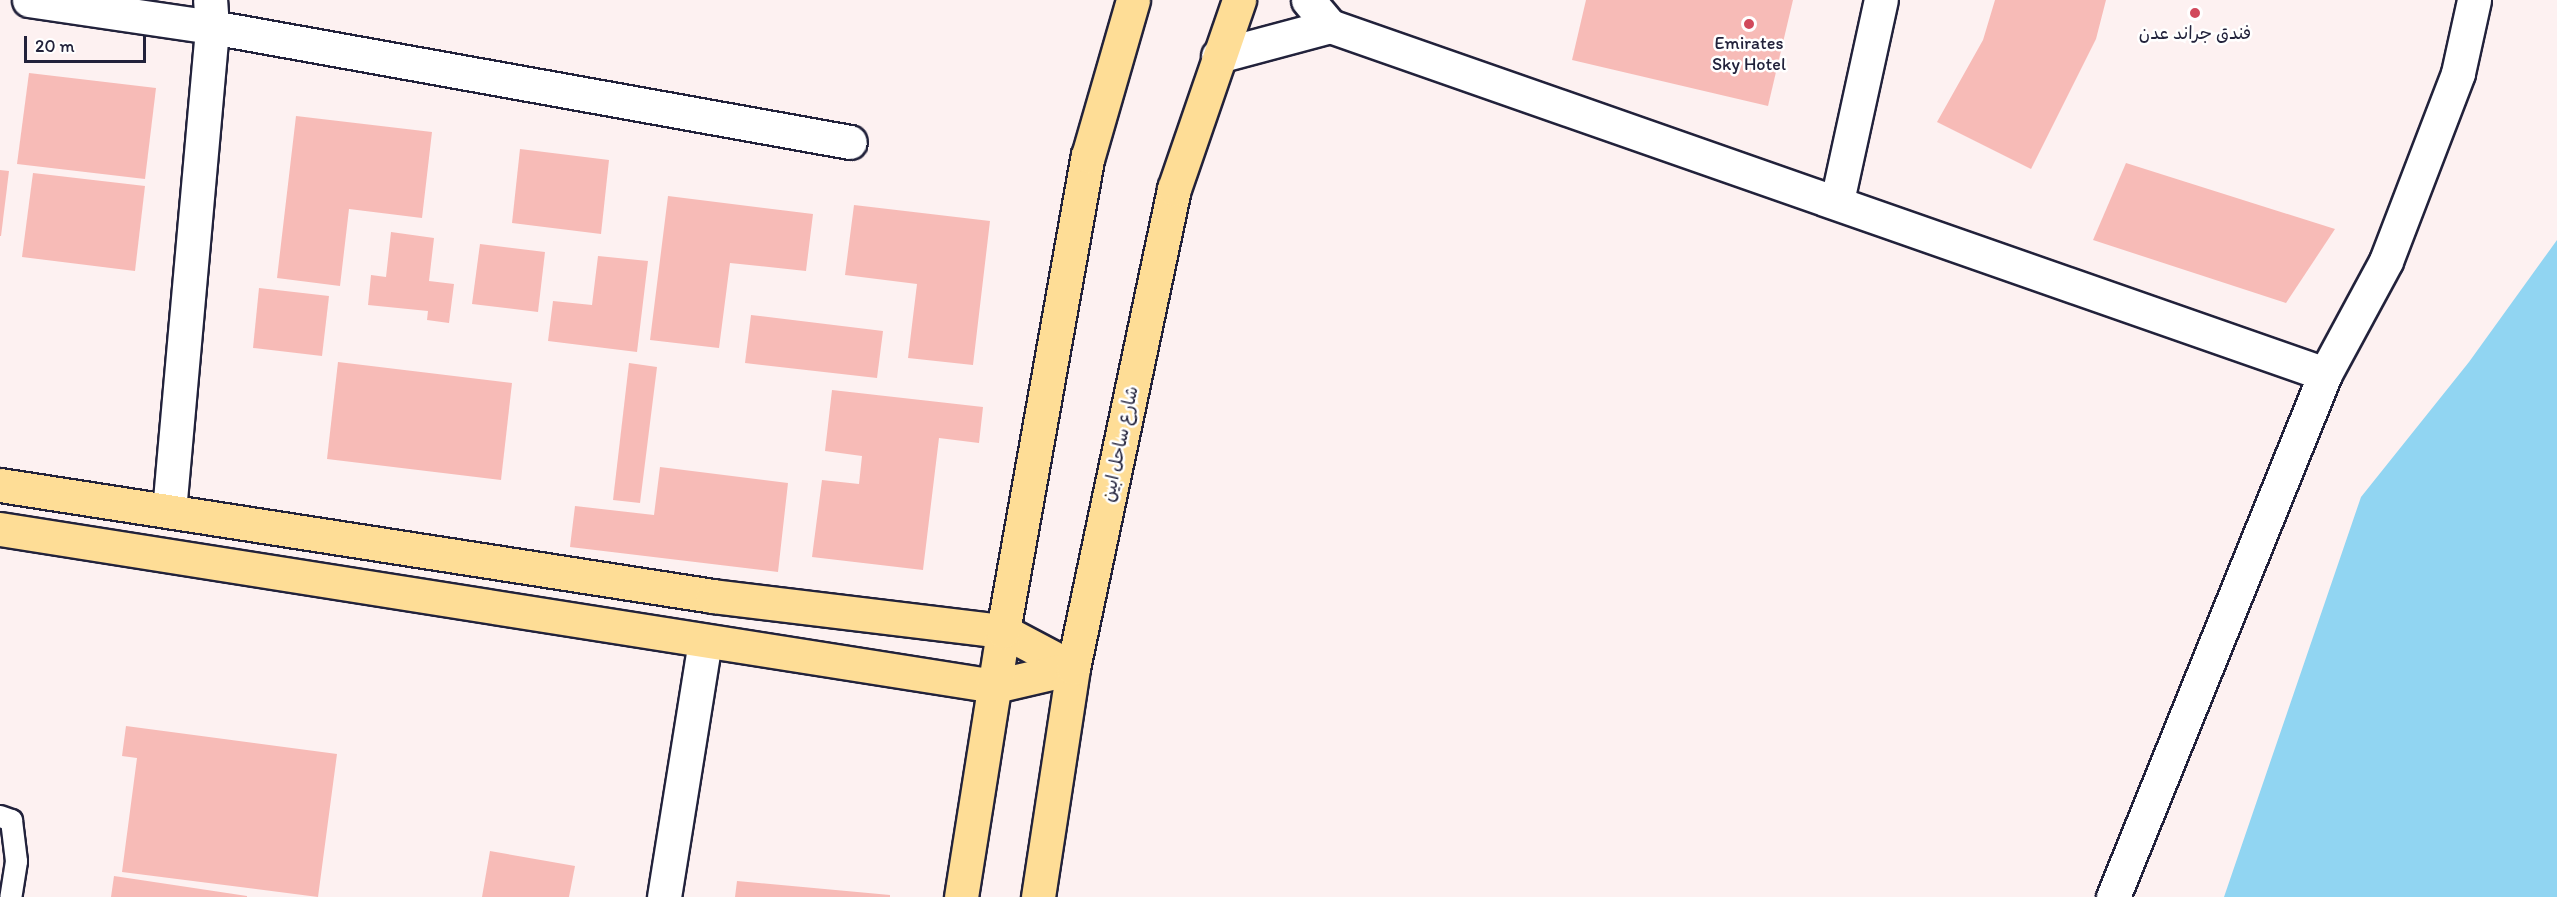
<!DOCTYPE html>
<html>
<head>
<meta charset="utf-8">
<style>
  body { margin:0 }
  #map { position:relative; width:2557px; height:897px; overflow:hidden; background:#fdf1f1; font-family:Itim,"Playpen Sans Arabic",sans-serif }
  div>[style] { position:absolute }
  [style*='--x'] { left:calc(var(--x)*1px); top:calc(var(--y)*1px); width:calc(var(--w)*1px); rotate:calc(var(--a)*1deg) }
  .water>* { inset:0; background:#91d5f2 }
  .building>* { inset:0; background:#f7bbb7 }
  .roads { filter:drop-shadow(2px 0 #22223b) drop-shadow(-2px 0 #22223b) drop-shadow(0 2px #22223b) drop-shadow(0 -2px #22223b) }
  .service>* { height:21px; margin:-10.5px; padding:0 10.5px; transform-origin:10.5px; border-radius:10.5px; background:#fff }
  .minor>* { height:33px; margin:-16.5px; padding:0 16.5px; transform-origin:16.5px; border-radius:16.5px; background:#fff }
  .primary>* { height:33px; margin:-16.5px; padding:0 16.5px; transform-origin:16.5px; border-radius:16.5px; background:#fedd96 }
  .trunk>* { height:33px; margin:-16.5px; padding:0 16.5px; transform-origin:16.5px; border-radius:16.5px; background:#fedd96 }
  .dots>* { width:16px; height:16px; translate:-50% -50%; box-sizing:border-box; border:3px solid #fff; border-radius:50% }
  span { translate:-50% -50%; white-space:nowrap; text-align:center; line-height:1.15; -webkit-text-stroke:5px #fff; paint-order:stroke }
  .poi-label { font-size:18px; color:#22223b }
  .street-label { font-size:18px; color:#22223b }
  .scale { position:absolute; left:24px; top:36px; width:122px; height:27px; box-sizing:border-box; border:3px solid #22223b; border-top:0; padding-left:8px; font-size:18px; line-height:21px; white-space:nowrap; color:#22223b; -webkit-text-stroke:4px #fff; paint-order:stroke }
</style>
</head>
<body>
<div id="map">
  <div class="water">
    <div style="clip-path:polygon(2557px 240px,2557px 897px,2224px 897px,2361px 497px,2469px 362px)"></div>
  </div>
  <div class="building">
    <div style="clip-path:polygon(1586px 0,1793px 0,1768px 106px,1572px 60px)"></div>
    <div style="clip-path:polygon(1995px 0,2106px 0,2096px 39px,2031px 169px,1937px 122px,1983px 40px)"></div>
    <div style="clip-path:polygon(29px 73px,156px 88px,145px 179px,17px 164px)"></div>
    <div style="clip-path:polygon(296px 116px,432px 132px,422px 218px,349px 209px,340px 286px,277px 278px)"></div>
    <div style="clip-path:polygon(520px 149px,609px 160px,601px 234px,512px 223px)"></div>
    <div style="clip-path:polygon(2126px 163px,2335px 229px,2286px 303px,2093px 240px)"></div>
    <div style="clip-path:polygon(0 170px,9px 171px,1px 236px,0 236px)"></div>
    <div style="clip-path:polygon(33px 173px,145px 186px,135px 271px,22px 257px)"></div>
    <div style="clip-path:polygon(668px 196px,813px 214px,806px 271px,730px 263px,719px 348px,650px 340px)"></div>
    <div style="clip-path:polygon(854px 205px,990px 221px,973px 365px,908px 358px,917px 284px,845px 275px)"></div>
    <div style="clip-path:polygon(391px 232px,434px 238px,429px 281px,454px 284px,449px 323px,427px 320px,428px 311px,368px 305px,371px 275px,386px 277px)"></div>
    <div style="clip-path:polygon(480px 244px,545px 252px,538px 312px,472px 304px)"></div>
    <div style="clip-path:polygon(598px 256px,648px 261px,637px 352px,548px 341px,553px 301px,592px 305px)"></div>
    <div style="clip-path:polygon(259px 288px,329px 296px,322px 356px,253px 348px)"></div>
    <div style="clip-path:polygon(751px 315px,883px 331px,877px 378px,745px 363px)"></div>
    <div style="clip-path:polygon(338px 362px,512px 383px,501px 480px,327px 459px)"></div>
    <div style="clip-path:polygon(629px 363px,657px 367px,640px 503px,613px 500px)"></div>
    <div style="clip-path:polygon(832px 390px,983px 407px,979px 443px,939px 438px,923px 570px,812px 557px,822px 480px,859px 484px,862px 456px,825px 451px)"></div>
    <div style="clip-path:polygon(660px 467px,788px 483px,778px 572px,570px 547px,575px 506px,654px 515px)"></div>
    <div style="clip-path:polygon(126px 726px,337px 754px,318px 897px,122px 872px,137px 758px,122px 756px)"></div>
    <div style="clip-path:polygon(490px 851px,575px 866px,569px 897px,482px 897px)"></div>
    <div style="clip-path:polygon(114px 876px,247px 896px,247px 897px,111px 897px)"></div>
    <div style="clip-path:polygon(737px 881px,890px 895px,890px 897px,735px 897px)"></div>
  </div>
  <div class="roads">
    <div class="service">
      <div style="--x:0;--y:816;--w:12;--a:20"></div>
      <div style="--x:11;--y:820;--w:41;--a:83"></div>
      <div style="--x:16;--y:861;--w:36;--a:99"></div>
    </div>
    <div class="minor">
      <div style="--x:29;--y:0;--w:185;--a:8.4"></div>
      <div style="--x:212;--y:27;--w:648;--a:10.22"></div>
      <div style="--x:1308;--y:0;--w:34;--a:50"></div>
      <div style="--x:1330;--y:26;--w:1054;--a:19.28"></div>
      <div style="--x:1218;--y:56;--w:116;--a:-15"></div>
      <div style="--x:1837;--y:201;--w:206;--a:-77.7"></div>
      <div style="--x:169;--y:511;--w:486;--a:-84.9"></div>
      <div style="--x:212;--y:27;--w:27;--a:-94"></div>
      <div style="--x:664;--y:897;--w:259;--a:-80.9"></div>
      <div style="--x:2113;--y:897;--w:564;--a:-67.93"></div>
      <div style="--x:2325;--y:374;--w:128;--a:-61.6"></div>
      <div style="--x:2386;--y:261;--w:201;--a:-69"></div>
      <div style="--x:2458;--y:73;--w:75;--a:-77.6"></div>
    </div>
    <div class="primary">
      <div style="--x:0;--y:485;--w:722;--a:8.85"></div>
      <div style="--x:713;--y:596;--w:292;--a:6.9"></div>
      <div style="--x:1003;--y:631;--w:79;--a:27.9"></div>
      <div style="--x:0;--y:529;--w:1007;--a:8.97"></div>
      <div style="--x:995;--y:686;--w:80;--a:-13"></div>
    </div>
    <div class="trunk">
      <div style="--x:961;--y:897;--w:269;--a:-81"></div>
      <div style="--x:1003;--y:631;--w:483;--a:-79.9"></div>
      <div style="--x:1088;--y:156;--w:162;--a:-73.9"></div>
      <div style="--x:1038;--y:897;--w:232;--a:-81.3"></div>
      <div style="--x:1073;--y:668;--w:490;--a:-78.1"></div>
      <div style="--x:1174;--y:189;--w:200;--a:-71"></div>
    </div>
  </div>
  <div class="dots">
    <div style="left:2195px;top:13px;background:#d1495b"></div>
    <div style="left:1749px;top:24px;background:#d1495b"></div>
  </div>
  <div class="poi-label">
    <span style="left:2195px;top:33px">فندق جراند عدن</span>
    <span style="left:1749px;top:54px">Emirates<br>Sky Hotel</span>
  </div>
  <div class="street-label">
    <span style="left:1120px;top:444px;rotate:-78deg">شارع ساحل ابين</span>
  </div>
  <div class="scale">20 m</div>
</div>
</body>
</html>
